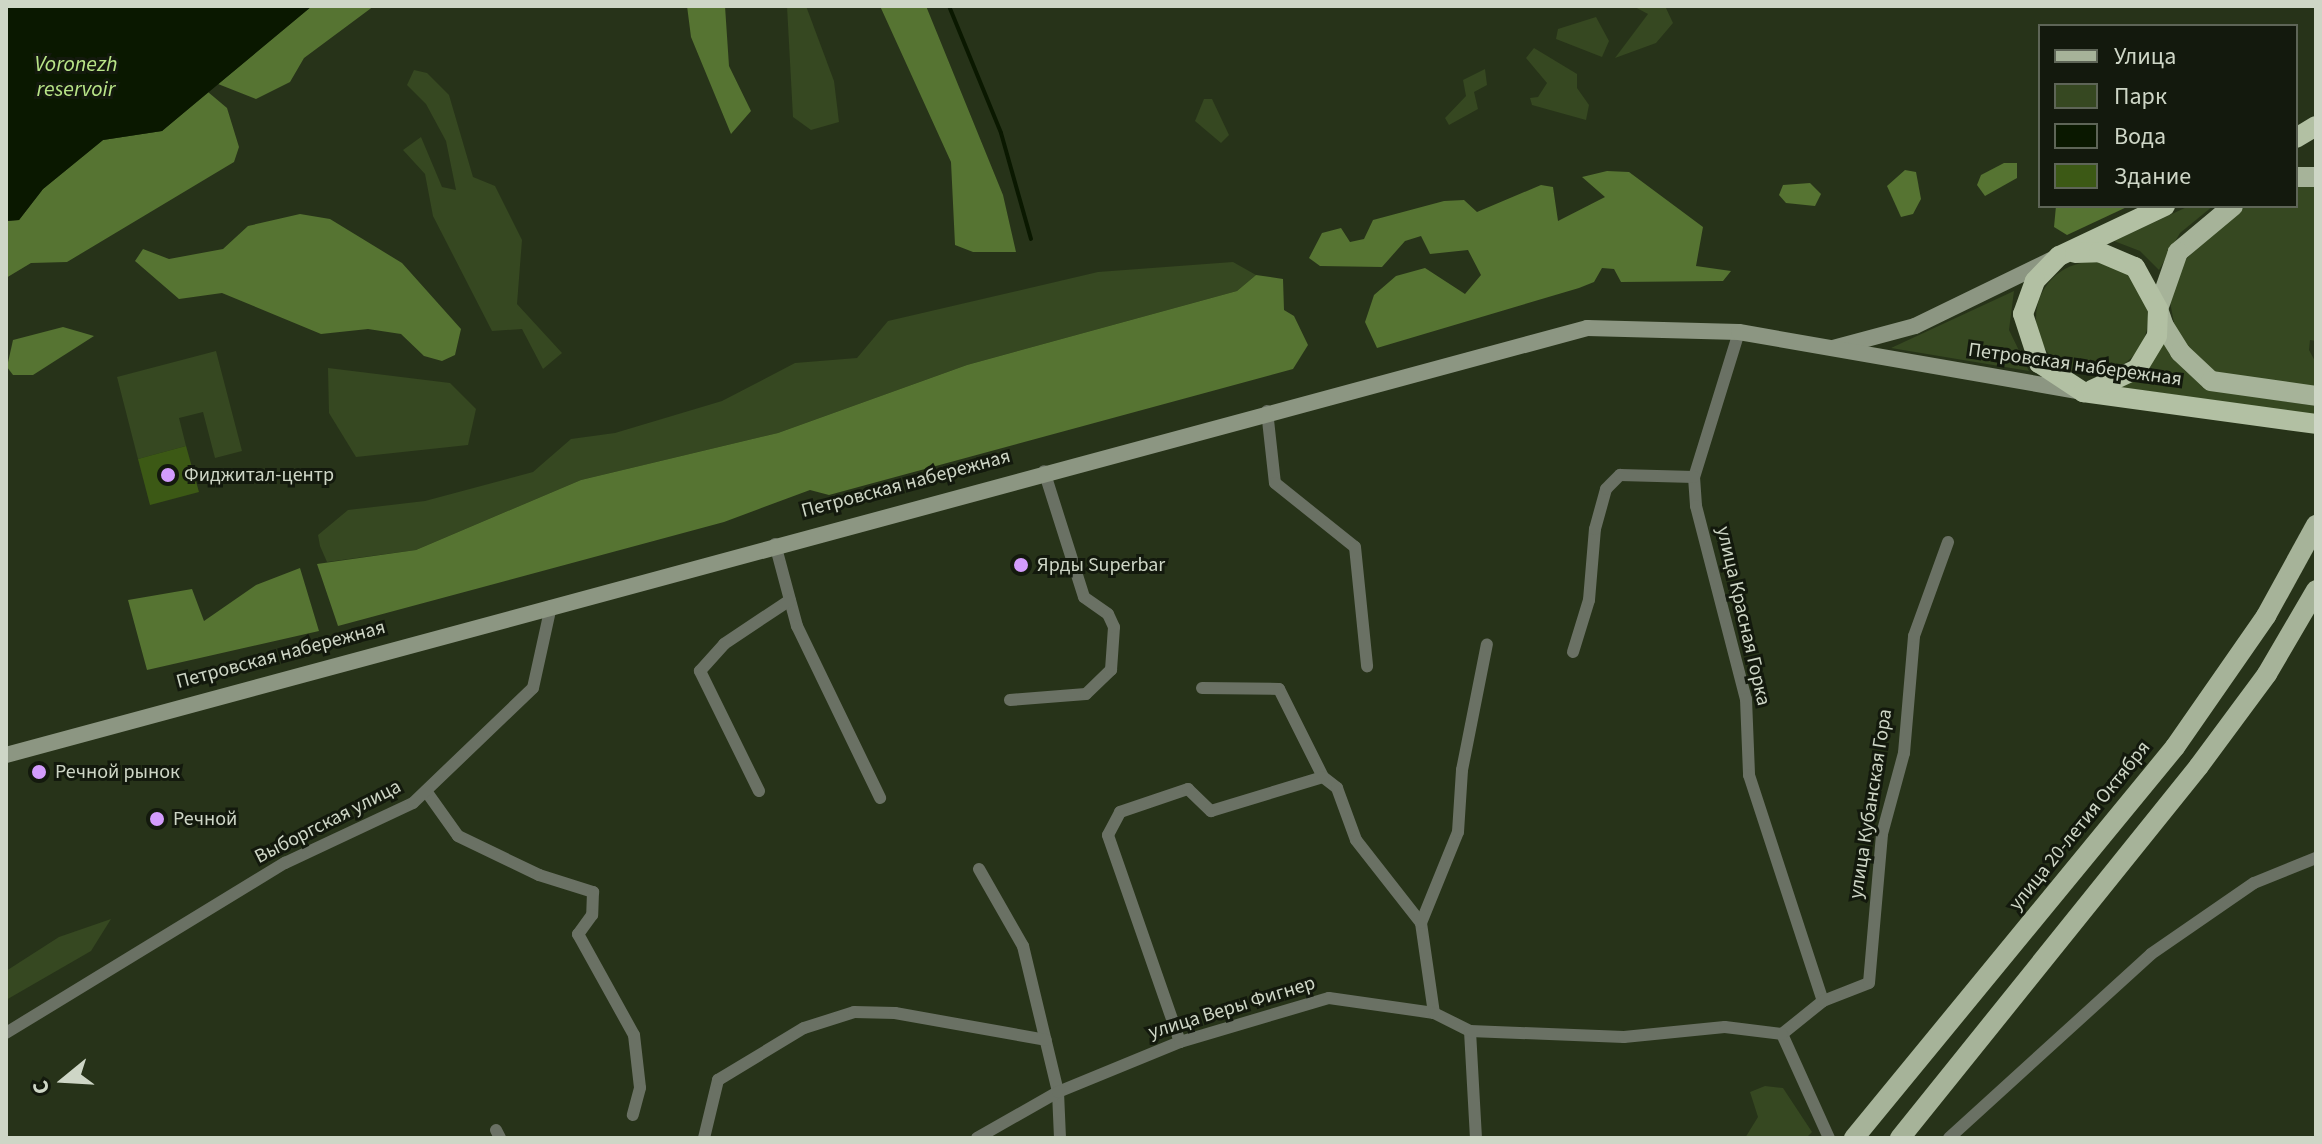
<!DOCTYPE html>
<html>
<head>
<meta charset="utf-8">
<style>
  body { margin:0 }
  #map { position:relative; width:2322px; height:1144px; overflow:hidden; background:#273319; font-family:"Source Sans 3",sans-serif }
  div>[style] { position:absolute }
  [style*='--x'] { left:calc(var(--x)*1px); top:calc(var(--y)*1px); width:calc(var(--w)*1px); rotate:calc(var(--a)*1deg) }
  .green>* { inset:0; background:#364821 }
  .round { border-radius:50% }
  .forest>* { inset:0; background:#567432 }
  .water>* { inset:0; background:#0a1800 }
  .stream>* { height:4px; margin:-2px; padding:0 2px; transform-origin:2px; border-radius:2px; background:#0a1800 }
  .building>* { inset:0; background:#3c5915 }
  .minor>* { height:12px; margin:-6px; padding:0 6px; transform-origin:6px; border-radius:6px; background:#6a7164 }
  .secondary>* { height:16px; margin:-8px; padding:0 8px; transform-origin:8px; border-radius:8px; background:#8c9682 }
  .primary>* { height:20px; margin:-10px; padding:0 10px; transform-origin:10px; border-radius:10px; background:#a6b399 }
  .trunk>* { height:20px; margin:-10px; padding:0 10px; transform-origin:10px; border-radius:10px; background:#b2c0a3 }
  .dots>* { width:22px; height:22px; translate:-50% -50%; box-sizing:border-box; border:4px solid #13190d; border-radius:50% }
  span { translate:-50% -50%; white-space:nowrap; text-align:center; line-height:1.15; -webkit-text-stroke:6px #13190d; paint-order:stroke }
  .street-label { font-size:20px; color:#ced6c6 }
  .poi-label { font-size:20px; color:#ced6c6 }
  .left { translate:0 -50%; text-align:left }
  .water-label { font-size:22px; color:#b9e588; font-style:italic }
  .frame { position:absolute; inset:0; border:8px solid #ced6c6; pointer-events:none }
  .legend { position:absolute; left:2038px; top:24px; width:260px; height:184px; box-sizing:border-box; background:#13190d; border:2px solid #5e6557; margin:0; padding:10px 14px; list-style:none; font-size:24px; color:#ced6c6 }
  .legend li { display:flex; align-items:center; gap:16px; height:40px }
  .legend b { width:40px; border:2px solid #5e6557 }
  .north { position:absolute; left:24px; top:1040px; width:80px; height:80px; -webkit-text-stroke:6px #13190d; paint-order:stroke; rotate:252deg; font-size:22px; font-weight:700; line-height:32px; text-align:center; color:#ced6c6 }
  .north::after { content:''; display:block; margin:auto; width:28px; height:36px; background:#ced6c6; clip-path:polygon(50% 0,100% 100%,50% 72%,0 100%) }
</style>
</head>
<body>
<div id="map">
  <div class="green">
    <div style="clip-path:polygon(787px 6px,806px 6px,834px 81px,839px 122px,811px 130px,793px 117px)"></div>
    <div style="clip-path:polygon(1633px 6px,1665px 6px,1673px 23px,1656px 43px,1615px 58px,1648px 14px)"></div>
    <div style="clip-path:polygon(1596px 17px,1609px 41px,1602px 57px,1556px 39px,1558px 29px)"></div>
    <div style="clip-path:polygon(1534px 48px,1577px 74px,1577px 88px,1589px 105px,1586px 120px,1532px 105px,1530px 98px,1538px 97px,1547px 83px,1526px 58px)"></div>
    <div style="clip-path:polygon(1485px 69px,1487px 85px,1474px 92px,1478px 109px,1449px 125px,1445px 118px,1466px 96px,1463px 80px)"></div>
    <div style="clip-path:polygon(414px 70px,427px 73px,449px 95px,473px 177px,495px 186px,522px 240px,517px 304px,562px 353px,543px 369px,522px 329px,492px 331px,433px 216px,425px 174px,403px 150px,421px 137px,442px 187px,456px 190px,446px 141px,426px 104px,407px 85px)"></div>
    <div style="clip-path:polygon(1204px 99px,1212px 99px,1229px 135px,1221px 143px,1195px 121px)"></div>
    <div style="clip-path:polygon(2296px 186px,2316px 187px,2316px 341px,2310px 340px,2309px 350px,2316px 363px,2316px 389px,2215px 375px,2176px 334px,2169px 296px,2176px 268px,2244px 206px,2296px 206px)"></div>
    <div style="clip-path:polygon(2189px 206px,2213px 206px,2180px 233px,2159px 270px,2140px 251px,2114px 241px)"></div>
    <div style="clip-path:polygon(1233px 262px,1256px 275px,1237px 291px,967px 365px,778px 433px,581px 480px,416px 550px,327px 562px,320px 546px,318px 535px,348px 510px,425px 501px,533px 472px,571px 439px,615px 433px,722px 401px,795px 363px,857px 358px,888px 321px,1098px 272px)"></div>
    <div class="round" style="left:2036px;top:262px;width:112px;height:112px"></div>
    <div style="clip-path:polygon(2014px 291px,2009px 330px,2029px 371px,1891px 348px)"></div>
    <div style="clip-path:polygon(2163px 340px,2185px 371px,2218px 391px,2316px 406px,2316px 415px,2120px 387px)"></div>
    <div style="clip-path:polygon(216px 351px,242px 451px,215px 458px,203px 412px,179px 418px,186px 446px,138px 459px,117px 377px)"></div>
    <div style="clip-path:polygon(328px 368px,450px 383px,476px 409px,468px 445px,356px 457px,329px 413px)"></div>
    <div style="clip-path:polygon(111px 919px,91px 951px,6px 1000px,6px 971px,59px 937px)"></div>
    <div style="clip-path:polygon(1765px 1086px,1783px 1088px,1812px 1132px,1806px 1138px,1745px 1138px,1758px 1117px,1750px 1092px)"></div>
  </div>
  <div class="forest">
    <div style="clip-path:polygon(312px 6px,374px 6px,304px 58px,290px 82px,256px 99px,218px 84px)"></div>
    <div style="clip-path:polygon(687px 6px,725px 6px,729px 66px,751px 111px,731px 134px,691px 37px)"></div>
    <div style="clip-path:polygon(880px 6px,926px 6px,1003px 195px,1016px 252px,973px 252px,955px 245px,951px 162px)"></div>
    <div style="clip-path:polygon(208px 92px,227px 108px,239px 147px,234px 162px,67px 262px,31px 263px,6px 278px,6px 221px,19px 220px,43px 189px,103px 140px,162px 131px)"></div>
    <div style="clip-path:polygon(2004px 163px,2017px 163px,2017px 178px,1985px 196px,1977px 185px,1981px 175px)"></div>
    <div style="clip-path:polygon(1905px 170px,1916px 172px,1921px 199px,1913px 214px,1901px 217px,1887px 186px)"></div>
    <div style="clip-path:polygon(1607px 171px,1629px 172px,1703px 227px,1696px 266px,1731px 271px,1723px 281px,1621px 282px,1614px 269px,1602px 268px,1594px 282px,1579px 288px,1377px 348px,1365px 322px,1374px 295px,1396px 276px,1425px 268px,1465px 294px,1481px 275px,1468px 250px,1430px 254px,1421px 236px,1405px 241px,1382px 267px,1320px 266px,1309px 258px,1322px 233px,1341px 228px,1350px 242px,1364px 239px,1373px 220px,1444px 201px,1464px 200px,1477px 212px,1541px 185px,1553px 187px,1558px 221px,1605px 197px,1582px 177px)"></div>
    <div style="clip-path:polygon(1810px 183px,1821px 194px,1815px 206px,1786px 203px,1779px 195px,1783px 185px)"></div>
    <div style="clip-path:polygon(2056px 206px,2129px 206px,2067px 235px,2054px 227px)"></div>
    <div style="clip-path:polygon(300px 214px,330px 219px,402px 263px,461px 329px,455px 355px,442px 361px,424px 356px,401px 334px,368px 329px,321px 334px,222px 293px,179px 299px,135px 261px,143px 249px,169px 259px,223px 249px,248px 226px)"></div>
    <div style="clip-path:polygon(1256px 275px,1283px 279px,1284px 310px,1294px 316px,1308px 345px,1293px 369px,829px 495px,810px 490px,724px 522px,338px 626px,317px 564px,416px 550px,581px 480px,778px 433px,967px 365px,1237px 291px)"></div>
    <div style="clip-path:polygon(63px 327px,94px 336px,33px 375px,13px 375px,7px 367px,13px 340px)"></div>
    <div style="clip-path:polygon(300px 568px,319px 631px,147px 670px,128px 600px,192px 589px,204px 621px,256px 585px)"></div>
  </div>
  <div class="water">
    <div style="clip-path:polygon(6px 6px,312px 6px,162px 131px,103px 140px,43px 189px,19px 220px,6px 221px)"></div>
  </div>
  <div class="stream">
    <div style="--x:949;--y:6;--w:137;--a:67.7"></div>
    <div style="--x:1001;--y:133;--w:110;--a:74.2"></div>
  </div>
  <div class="building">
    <div style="clip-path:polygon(186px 446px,199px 492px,150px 505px,138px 459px)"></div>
  </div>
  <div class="minor">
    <div style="--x:1739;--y:332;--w:152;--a:107.2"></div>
    <div style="--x:1694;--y:477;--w:29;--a:86"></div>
    <div style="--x:1696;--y:506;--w:199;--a:75.5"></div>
    <div style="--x:1746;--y:699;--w:76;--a:87.7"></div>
    <div style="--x:1749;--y:775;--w:238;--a:71.9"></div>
    <div style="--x:1267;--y:411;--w:72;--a:83.7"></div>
    <div style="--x:1275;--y:483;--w:102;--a:38.7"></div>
    <div style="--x:1355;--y:547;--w:120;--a:84.2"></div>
    <div style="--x:775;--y:544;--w:85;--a:75"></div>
    <div style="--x:797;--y:626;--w:191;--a:64.2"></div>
    <div style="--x:1573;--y:652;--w:54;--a:-72.9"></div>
    <div style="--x:1589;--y:600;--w:71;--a:-85.2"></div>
    <div style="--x:1595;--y:529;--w:41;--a:-74.6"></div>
    <div style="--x:1606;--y:489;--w:20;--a:-45"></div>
    <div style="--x:1620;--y:475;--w:74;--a:1.5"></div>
    <div style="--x:1202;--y:688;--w:77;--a:0.7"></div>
    <div style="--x:1279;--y:689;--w:98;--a:63.4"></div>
    <div style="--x:1323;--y:777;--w:18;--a:38"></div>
    <div style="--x:1337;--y:788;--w:55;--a:69.9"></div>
    <div style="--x:1356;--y:840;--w:105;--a:51.9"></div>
    <div style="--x:1421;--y:923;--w:91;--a:81.8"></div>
    <div style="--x:1010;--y:700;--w:76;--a:-4.5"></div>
    <div style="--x:1086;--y:694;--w:35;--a:-44"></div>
    <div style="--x:1111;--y:670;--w:43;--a:-86"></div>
    <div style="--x:1114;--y:627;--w:14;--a:-115"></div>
    <div style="--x:1108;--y:614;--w:29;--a:-145"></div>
    <div style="--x:1084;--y:597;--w:132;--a:-107.6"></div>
    <div style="--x:426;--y:791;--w:55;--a:54.6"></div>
    <div style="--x:458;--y:836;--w:90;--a:25.7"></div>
    <div style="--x:539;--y:875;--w:57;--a:17.5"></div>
    <div style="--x:593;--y:892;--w:23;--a:92"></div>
    <div style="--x:592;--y:915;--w:24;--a:126"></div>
    <div style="--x:578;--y:934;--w:115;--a:61"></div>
    <div style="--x:634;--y:1035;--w:53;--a:83.5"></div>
    <div style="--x:640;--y:1088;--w:28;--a:105"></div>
    <div style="--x:759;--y:791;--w:134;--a:-116.2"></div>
    <div style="--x:700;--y:671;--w:36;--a:-48"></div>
    <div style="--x:724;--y:644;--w:79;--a:-33.7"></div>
    <div style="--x:979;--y:869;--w:89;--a:60.3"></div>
    <div style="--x:1023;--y:946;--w:150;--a:76.5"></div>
    <div style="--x:1058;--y:1092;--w:46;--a:87.5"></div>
    <div style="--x:1421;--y:923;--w:98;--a:-67.9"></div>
    <div style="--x:1458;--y:832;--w:62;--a:-86.3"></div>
    <div style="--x:1462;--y:770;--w:128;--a:-78.8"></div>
    <div style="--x:1470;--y:1031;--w:107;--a:86.8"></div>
    <div style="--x:6;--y:1033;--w:327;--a:-31.4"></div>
    <div style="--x:285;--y:863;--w:141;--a:-25.1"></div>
    <div style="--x:413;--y:803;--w:166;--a:-43.8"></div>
    <div style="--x:533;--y:688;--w:84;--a:-77.6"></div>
    <div style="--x:1782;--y:1034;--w:53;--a:-38.8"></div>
    <div style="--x:1823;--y:1001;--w:49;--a:-21.4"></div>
    <div style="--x:1869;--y:983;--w:150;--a:-85"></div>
    <div style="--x:1882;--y:834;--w:84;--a:-74.8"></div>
    <div style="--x:1904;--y:753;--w:117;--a:-85.1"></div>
    <div style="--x:1914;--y:636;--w:100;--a:-70.1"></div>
    <div style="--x:1782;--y:1034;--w:114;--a:65.7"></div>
    <div style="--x:1180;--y:1042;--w:219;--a:-109.2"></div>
    <div style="--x:1108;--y:835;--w:26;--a:-62"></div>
    <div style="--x:1120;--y:812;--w:72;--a:-18.7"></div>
    <div style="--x:1188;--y:789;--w:32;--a:44"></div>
    <div style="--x:1211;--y:811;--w:117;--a:-16.9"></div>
    <div style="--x:496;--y:1130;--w:9;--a:63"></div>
    <div style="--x:704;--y:1138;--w:60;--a:-76.4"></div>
    <div style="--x:718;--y:1080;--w:100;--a:-31.2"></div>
    <div style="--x:804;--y:1028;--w:52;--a:-17.7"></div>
    <div style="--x:854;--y:1012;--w:41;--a:1.4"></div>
    <div style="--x:895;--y:1013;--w:153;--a:10.1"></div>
    <div style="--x:977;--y:1138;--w:93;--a:-29.6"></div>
    <div style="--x:1058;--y:1092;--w:132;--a:-22.3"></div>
    <div style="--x:1180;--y:1042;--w:155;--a:-16.5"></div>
    <div style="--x:1329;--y:998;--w:106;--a:8.1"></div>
    <div style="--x:1434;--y:1013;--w:40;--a:26.6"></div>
    <div style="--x:1470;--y:1031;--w:154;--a:2.2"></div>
    <div style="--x:1624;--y:1037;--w:101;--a:-5.7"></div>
    <div style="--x:1725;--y:1027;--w:57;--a:7"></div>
    <div style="--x:1949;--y:1138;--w:273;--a:-42.3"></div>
    <div style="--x:2151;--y:954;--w:125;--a:-34.6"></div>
    <div style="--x:2254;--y:883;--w:67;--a:-22"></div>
  </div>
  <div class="secondary">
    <div style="--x:1833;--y:348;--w:85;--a:-15"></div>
    <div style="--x:1915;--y:326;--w:151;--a:-25.9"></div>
    <div style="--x:6;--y:755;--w:1638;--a:-15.11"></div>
    <div style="--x:1587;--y:328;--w:152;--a:1.5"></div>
    <div style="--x:1739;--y:332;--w:348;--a:9.9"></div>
  </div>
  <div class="primary">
    <div style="--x:2296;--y:177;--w:20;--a:0"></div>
    <div style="--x:2233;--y:206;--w:72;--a:140.1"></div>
    <div style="--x:2178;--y:252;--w:60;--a:109.3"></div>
    <div style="--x:2158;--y:309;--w:18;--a:71"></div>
    <div style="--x:2164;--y:326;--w:31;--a:58"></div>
    <div style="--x:2180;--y:352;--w:42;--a:43.1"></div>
    <div style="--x:2211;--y:381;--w:106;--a:8.1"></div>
    <div style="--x:1854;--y:1138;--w:506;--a:-50.61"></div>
    <div style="--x:2175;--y:747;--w:160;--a:-55.2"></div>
    <div style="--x:2266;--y:616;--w:104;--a:-61.2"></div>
    <div style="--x:1900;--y:1138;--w:477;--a:-51.2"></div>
    <div style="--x:2199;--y:766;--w:114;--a:-53.5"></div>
    <div style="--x:2267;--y:674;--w:97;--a:-59.7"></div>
  </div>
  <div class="trunk">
    <div style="--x:2296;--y:138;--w:23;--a:-31"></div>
    <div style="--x:2165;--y:206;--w:117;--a:154.7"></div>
    <div style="--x:2059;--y:256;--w:35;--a:134"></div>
    <div style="--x:2035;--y:281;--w:35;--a:110"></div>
    <div style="--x:2023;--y:314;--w:52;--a:71.9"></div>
    <div style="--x:2039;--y:363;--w:53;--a:33.4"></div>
    <div style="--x:2083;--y:392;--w:235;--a:7.8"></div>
    <div style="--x:2075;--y:253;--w:24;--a:-2"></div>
    <div style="--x:2099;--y:252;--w:39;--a:23"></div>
    <div style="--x:2135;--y:267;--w:48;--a:61.3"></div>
    <div style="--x:2158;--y:309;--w:27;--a:92"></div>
    <div style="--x:2157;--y:336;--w:39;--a:121"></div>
    <div style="--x:2137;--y:369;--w:50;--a:155"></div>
  </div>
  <div class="dots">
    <div style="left:168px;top:475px;background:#d39cfc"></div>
    <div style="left:1021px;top:565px;background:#d39cfc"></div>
    <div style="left:39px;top:772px;background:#d39cfc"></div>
    <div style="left:157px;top:819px;background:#d39cfc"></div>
  </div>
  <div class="street-label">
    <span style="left:2075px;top:365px;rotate:8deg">Петровская набережная</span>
    <span style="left:906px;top:484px;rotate:-15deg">Петровская набережная</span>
    <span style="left:1743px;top:616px;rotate:77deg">улица Красная Горка</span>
    <span style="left:281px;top:655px;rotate:-15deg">Петровская набережная</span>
    <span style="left:1871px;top:804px;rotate:-81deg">улица Кубанская Гора</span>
    <span style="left:328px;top:822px;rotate:-27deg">Выборгская улица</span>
    <span style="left:2080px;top:826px;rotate:-51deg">улица 20-летия Октября</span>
    <span style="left:1232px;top:1008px;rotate:-17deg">улица Веры Фигнер</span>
  </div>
  <div class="poi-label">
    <span class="left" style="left:184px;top:475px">Фиджитал-центр</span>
    <span class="left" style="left:1037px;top:565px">Ярды Superbar</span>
    <span class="left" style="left:55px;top:772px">Речной рынок</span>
    <span class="left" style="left:173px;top:819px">Речной</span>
  </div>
  <div class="water-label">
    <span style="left:76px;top:77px">Voronezh<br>reservoir</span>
  </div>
  <div class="frame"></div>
  <ul class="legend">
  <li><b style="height:10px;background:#a6b399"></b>Улица</li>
  <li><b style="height:22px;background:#364821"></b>Парк</li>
  <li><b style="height:22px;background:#0a1800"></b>Вода</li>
  <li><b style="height:22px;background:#3c5915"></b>Здание</li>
  </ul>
  <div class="north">С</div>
</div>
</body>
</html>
